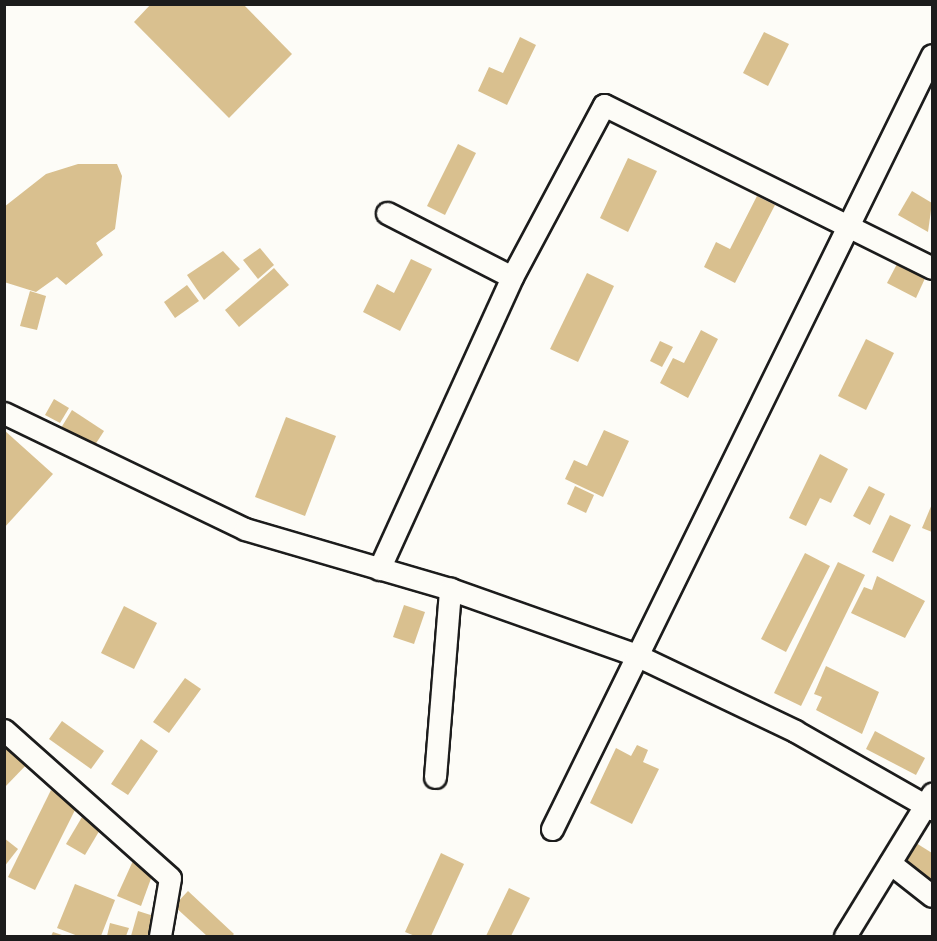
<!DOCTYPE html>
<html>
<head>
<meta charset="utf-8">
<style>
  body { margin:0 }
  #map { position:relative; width:937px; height:941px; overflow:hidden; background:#fdfcf7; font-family:Mali,sans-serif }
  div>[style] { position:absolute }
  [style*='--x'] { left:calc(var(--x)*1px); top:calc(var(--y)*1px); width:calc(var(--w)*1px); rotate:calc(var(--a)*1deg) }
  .building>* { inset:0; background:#d9c08f }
  .roads { filter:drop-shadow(2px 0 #1c1c1c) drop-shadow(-2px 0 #1c1c1c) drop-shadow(0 2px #1c1c1c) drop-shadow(0 -2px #1c1c1c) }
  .street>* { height:21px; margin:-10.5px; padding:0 10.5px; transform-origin:10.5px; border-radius:10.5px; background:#fdfcf7 }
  span { translate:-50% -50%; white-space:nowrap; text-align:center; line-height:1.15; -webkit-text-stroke:4.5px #fdfcf7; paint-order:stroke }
  .frame { position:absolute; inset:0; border:6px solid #1c1c1c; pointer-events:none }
</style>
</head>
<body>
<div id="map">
  <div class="building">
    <div style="clip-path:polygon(151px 4px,243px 4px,292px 54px,229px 118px,134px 22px)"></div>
    <div style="clip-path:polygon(764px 32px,789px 44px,768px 86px,743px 73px)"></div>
    <div style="clip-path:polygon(520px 37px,536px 45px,507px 105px,478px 91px,489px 67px,503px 73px)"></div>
    <div style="clip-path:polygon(458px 144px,476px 153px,445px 215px,427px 206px)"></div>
    <div style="clip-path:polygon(628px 158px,657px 171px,628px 232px,600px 218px)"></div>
    <div style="clip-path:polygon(78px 164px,117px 164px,122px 176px,115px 229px,96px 243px,103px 255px,66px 285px,57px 277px,36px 292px,4px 282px,4px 207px,46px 174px)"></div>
    <div style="clip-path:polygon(912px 191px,932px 203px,928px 232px,898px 215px)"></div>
    <div style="clip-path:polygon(757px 196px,775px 205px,735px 283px,704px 267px,716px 242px,730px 249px)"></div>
    <div style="clip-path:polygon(260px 248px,274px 265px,258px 279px,243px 260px)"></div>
    <div style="clip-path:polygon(223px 251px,240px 269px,204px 300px,187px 275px)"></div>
    <div style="clip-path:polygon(411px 259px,432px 269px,400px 331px,363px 312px,377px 284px,394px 293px)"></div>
    <div style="clip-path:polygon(897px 264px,927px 274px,916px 298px,887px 283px)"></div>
    <div style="clip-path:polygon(274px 268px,289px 285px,239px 327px,225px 310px)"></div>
    <div style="clip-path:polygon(587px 273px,614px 286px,578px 362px,550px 349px)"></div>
    <div style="clip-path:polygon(187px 285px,199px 301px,175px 318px,164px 302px)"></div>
    <div style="clip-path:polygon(30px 291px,46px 296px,37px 330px,20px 326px)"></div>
    <div style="clip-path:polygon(701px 330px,718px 339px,688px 398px,660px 383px,673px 358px,684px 363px)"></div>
    <div style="clip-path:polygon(866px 339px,894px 353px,866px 410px,838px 396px)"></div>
    <div style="clip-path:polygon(660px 341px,673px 347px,662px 367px,650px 361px)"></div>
    <div style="clip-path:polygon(54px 399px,69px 408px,60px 423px,45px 415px)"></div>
    <div style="clip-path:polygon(72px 410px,104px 431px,93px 448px,61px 428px)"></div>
    <div style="clip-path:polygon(286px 417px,336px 436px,305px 516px,255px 497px)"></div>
    <div style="clip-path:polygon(4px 430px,53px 474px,4px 528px)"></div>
    <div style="clip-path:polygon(604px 430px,629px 441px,603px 497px,565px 479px,574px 460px,587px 466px)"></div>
    <div style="clip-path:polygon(820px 454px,848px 469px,831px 503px,820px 498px,806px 526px,789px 518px)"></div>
    <div style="clip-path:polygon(575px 486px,594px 495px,586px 513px,567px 504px)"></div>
    <div style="clip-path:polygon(869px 486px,885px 494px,870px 525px,853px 516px)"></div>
    <div style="clip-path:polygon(932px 504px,932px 532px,922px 528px)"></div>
    <div style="clip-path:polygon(890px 515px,911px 525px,893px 562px,872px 552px)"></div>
    <div style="clip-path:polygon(805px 553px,830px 566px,786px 652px,761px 639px)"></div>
    <div style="clip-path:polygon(838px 562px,865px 575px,801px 706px,774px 693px)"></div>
    <div style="clip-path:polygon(877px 576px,925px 601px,905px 638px,851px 613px,864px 587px,872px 590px)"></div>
    <div style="clip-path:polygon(404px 605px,425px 612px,414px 644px,393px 637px)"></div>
    <div style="clip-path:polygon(124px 606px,157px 623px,134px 669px,101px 653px)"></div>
    <div style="clip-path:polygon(826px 666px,879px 692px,862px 734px,816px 710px,822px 697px,814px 694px)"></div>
    <div style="clip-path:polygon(185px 678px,201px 689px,169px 733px,153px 722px)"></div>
    <div style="clip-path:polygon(62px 721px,104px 751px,91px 769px,49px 739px)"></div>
    <div style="clip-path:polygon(875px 731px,925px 758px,916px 775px,866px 749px)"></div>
    <div style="clip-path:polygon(4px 736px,31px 760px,4px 788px)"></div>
    <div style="clip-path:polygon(141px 739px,158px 751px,128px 795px,111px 784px)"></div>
    <div style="clip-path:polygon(637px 745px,648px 750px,643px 762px,659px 769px,632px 824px,590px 803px,616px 748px,631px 756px)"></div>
    <div style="clip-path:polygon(51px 790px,78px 804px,35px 890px,8px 877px)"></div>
    <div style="clip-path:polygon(82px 817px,101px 828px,85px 855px,66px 844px)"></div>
    <div style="clip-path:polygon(4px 838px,18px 849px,4px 867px)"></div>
    <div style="clip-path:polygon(916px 843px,932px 853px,932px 885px,902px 867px)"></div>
    <div style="clip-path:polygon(137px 852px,153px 873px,141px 906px,117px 896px)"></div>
    <div style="clip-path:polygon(441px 853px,464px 864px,431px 936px,415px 936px,405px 932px)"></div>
    <div style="clip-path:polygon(75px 884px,115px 900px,101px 936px,78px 936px,57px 928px)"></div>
    <div style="clip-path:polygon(509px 888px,530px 898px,511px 936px,486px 936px)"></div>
    <div style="clip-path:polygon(188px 891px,234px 934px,232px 936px,207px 936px,174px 906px)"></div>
    <div style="clip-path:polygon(138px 911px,157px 917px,151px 936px,131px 936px)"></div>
    <div style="clip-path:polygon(110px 923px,129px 928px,126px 936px,107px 936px)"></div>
    <div style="clip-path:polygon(53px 932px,65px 936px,51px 936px)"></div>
  </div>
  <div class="roads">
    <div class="street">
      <div style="--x:387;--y:213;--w:140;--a:27.1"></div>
      <div style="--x:4;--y:413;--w:267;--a:25.7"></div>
      <div style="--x:245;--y:529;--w:214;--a:16.3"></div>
      <div style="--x:450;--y:589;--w:197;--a:19.5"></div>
      <div style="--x:636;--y:655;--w:176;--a:25.5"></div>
      <div style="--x:795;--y:731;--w:158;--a:29.7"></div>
      <div style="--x:379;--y:569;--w:321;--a:-65.5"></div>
      <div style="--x:512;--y:277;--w:195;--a:-61.9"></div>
      <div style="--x:604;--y:105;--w:366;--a:26.4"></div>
      <div style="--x:4;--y:730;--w:222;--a:41.7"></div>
      <div style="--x:170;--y:878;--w:59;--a:99.8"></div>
      <div style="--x:435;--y:777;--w:189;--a:-85.4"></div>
      <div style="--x:552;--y:829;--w:862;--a:-63.85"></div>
      <div style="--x:890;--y:863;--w:53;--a:38.2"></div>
      <div style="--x:845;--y:936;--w:167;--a:-58.5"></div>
    </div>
  </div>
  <div class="frame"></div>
</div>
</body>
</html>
